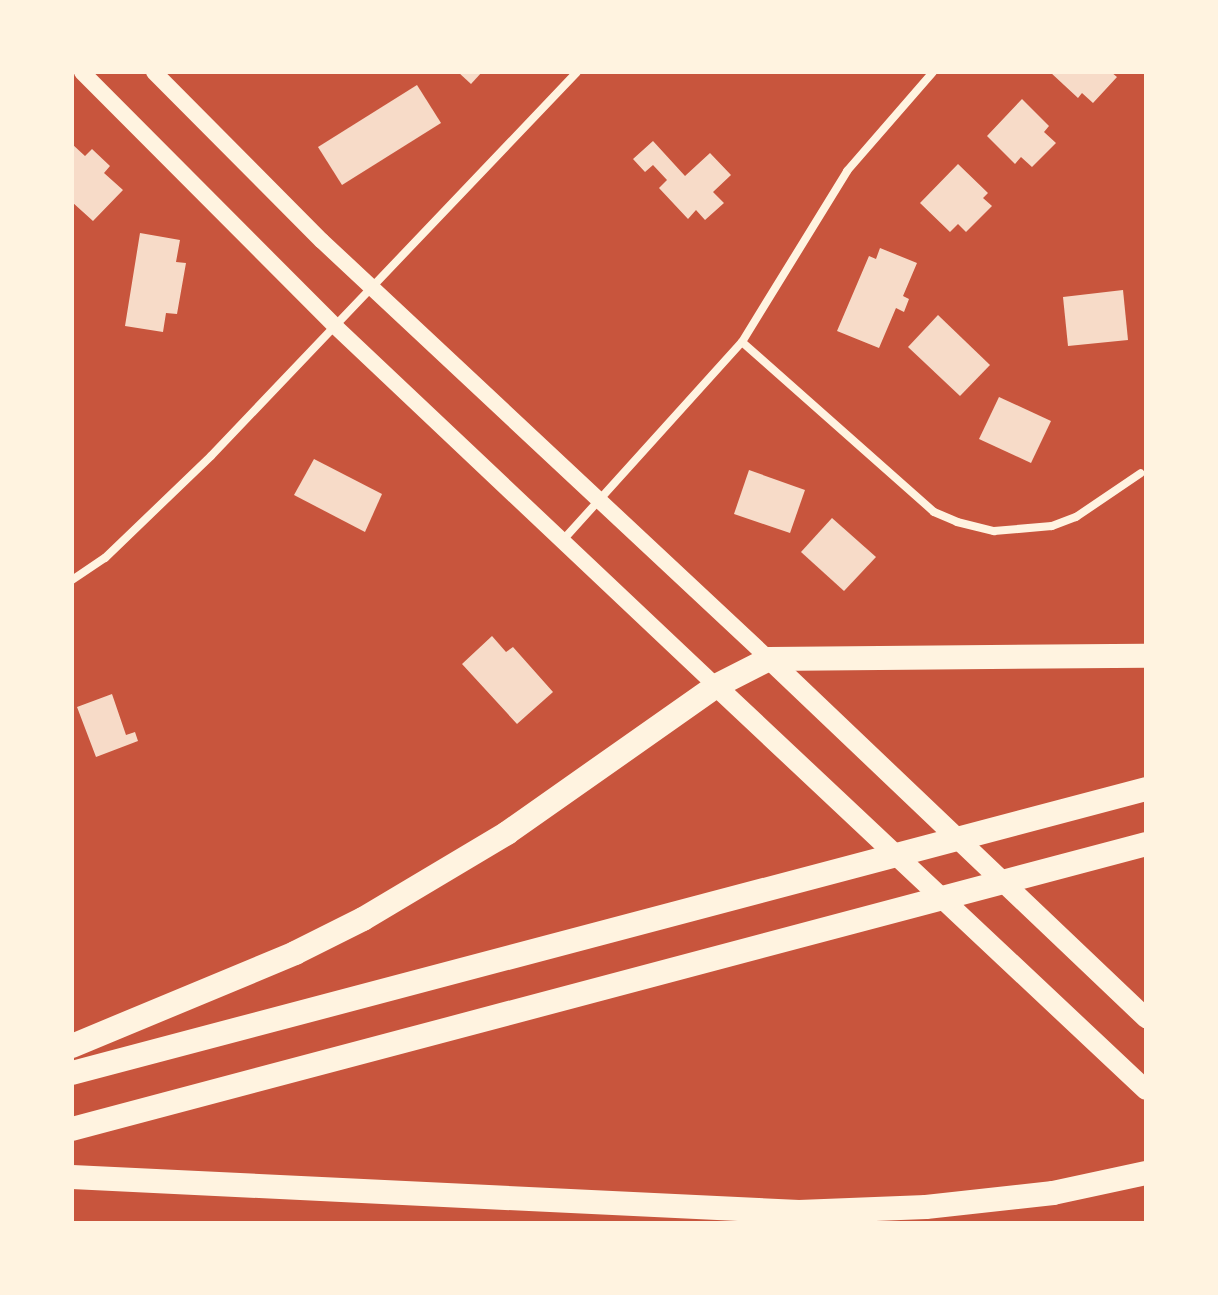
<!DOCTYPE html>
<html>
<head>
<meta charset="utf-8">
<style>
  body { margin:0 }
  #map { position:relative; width:1218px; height:1295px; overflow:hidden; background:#c8553d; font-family:"Golos Text",sans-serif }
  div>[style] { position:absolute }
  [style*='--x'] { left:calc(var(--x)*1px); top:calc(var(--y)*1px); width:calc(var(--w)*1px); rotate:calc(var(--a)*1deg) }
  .building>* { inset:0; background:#f7dbc8 }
  .minor>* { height:8px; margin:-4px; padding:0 4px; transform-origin:4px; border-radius:4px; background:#fff3e0 }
  .secondary>* { height:16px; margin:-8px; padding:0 8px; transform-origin:8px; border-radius:8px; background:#fff3e0 }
  .primary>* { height:20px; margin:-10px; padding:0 10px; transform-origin:10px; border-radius:10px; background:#fff3e0 }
  .motorway>* { height:24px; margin:-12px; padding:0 12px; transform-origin:12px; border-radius:12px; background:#fff3e0 }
  span { translate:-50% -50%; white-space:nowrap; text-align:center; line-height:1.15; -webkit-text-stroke:6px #fff3e0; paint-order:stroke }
  .frame { position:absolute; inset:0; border:74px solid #fff3e0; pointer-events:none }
</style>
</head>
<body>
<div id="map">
  <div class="building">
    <div style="clip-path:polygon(458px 72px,482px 72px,471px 84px)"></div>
    <div style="clip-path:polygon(1050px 72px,1111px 72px,1117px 77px,1093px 103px,1082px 93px,1078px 98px)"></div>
    <div style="clip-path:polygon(417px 85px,441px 123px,342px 185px,318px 147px)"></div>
    <div style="clip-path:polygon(1022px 99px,1049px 126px,1044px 132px,1056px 143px,1032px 167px,1021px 157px,1015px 164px,987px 136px)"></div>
    <div style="clip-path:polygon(653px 141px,685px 176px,710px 153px,731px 175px,713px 192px,724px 203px,705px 220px,696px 210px,688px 219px,659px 188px,667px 180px,653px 165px,645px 172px,633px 159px)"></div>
    <div style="clip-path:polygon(72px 144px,85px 156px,92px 149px,110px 166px,104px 173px,123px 190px,93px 221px,72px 202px)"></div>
    <div style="clip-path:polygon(958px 164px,988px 193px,983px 198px,992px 206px,966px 232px,958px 224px,950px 232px,920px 203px)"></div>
    <div style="clip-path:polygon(140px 233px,180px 240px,176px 262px,186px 263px,177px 314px,166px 313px,163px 332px,125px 326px)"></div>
    <div style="clip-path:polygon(880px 248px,917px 263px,903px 296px,909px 299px,904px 312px,896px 308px,879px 348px,837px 331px,869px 256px,876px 259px)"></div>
    <div style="clip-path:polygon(1123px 290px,1128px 340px,1068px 346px,1063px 297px)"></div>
    <div style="clip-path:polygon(938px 315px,990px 365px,960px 396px,908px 347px)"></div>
    <div style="clip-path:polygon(999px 397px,1051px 421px,1031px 463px,979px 439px)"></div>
    <div style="clip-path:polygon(314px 459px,382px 494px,365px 532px,294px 495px)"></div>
    <div style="clip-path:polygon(749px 470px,805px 490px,790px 533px,734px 514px)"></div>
    <div style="clip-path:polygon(832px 518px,876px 557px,844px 591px,801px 552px)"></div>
    <div style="clip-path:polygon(492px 636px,506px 652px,513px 647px,553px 692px,517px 724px,462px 664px)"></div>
    <div style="clip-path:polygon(112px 694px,126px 735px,135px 732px,138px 741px,96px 757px,77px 707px)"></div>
  </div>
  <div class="minor">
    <div style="--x:742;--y:342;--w:256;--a:41.5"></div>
    <div style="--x:934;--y:512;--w:25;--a:23"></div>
    <div style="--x:957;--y:522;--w:38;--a:14"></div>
    <div style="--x:994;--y:531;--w:58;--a:-4.9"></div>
    <div style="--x:1052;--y:526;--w:26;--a:-21"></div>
    <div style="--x:1076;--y:517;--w:78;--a:-34.1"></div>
    <div style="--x:563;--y:540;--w:267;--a:-47.9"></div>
    <div style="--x:742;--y:342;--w:201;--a:-58.4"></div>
    <div style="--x:847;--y:171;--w:131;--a:-49"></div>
    <div style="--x:72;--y:580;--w:40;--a:-34"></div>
    <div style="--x:105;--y:558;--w:147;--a:-43.9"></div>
    <div style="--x:211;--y:456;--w:530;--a:-46.37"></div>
  </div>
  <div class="secondary">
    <div style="--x:82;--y:72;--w:360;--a:45.1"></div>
    <div style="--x:336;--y:327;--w:523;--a:43.37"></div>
    <div style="--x:154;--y:72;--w:238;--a:45.2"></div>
    <div style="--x:322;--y:241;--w:612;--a:43.08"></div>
  </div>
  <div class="primary">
    <div style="--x:769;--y:659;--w:521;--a:43.6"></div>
    <div style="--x:716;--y:686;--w:590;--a:43.21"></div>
  </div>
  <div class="motorway">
    <div style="--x:72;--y:1046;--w:242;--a:-22.6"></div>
    <div style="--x:295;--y:953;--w:76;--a:-26.6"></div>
    <div style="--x:363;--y:919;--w:168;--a:-30.8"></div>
    <div style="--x:507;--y:833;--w:256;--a:-35.1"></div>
    <div style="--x:716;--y:686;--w:59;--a:-27"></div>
    <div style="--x:769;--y:659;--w:377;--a:-0.5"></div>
    <div style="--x:72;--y:1073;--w:1111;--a:-14.81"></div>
    <div style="--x:72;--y:1129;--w:1111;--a:-14.86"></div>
    <div style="--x:72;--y:1177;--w:728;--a:2.76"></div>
    <div style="--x:799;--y:1212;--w:127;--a:-2.3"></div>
    <div style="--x:926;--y:1207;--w:128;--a:-6.3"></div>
    <div style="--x:1053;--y:1193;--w:95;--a:-12.1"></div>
  </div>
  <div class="frame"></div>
</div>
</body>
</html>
